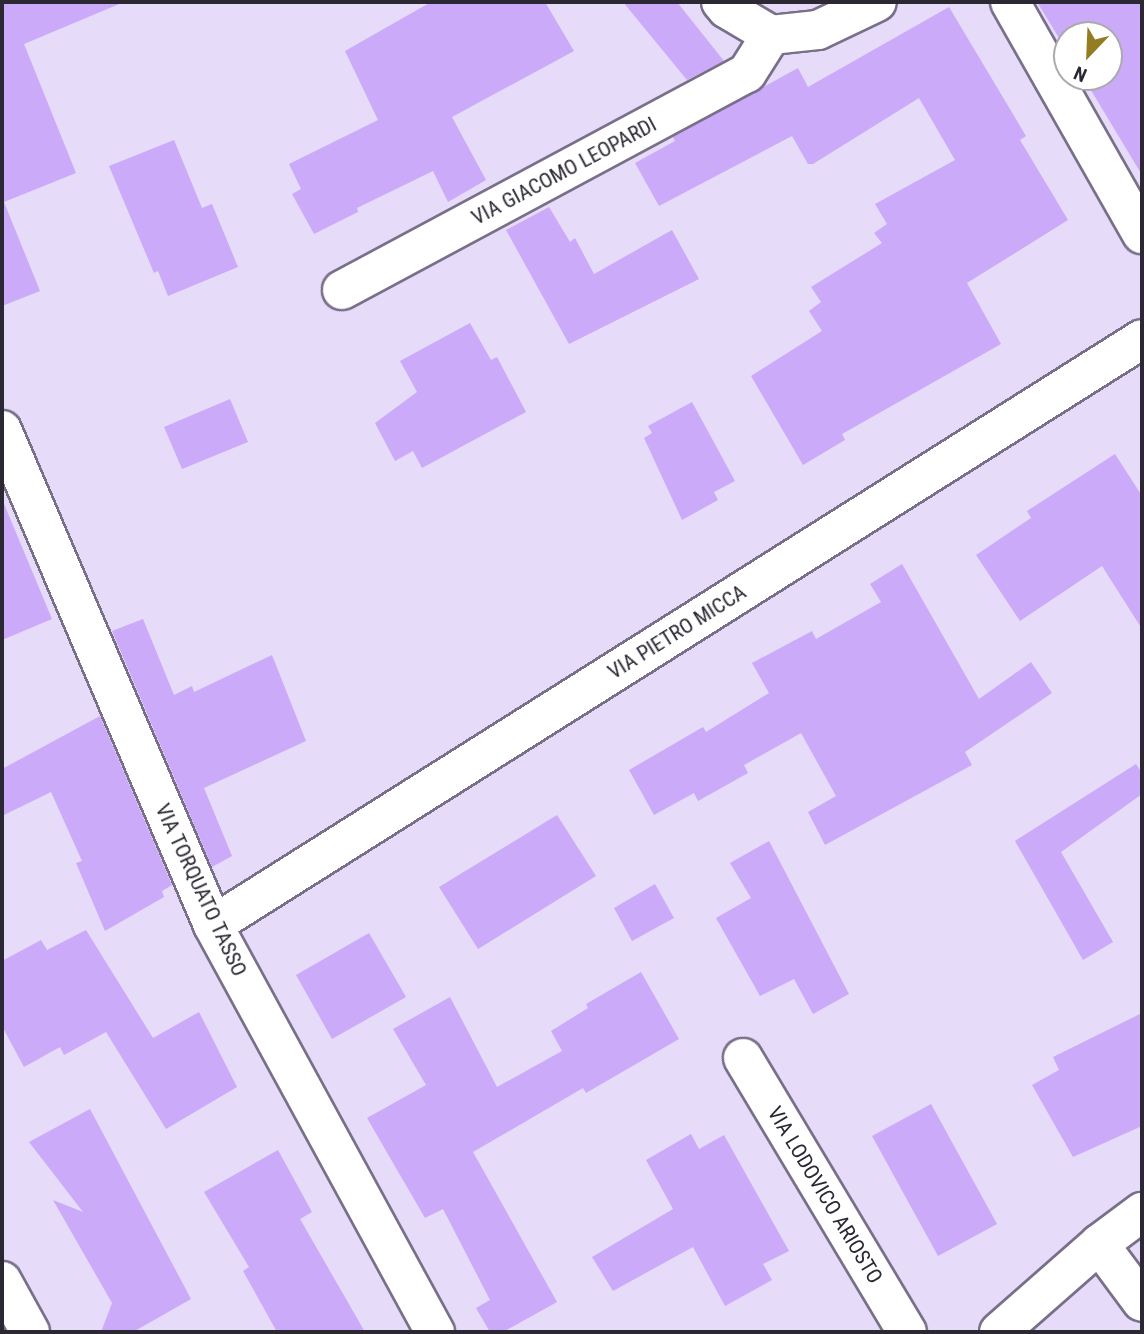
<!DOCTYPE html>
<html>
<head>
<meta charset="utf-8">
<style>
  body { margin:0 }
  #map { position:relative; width:1144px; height:1334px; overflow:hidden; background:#e6dbf8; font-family:"Roboto Condensed",sans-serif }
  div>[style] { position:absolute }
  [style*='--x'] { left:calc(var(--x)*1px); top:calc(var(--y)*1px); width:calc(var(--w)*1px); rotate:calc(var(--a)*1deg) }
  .building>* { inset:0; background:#cbabf9 }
  .roads { filter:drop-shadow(2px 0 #7a6f89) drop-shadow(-2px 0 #7a6f89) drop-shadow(0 2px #7a6f89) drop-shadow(0 -2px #7a6f89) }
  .street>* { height:38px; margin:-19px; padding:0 19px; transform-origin:19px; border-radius:19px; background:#fff }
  span { translate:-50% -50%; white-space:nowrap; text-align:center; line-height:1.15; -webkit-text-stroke:5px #fff; paint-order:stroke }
  .street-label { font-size:21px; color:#2c2833 }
  .frame { position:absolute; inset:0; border:4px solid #2c2833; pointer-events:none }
  .north { position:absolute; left:1053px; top:21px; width:70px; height:70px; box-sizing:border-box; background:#fff; border:2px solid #aba9ad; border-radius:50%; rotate:203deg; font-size:19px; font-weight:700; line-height:28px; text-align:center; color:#2c2833 }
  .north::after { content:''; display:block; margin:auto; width:24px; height:32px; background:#947c23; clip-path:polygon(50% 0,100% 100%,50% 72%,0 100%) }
</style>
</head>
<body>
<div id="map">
  <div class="building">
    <div style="clip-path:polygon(2px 2px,124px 2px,24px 44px,76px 173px,4px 202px,40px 291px,2px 306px)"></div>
    <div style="clip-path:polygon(431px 2px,545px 2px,574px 51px,452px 117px,486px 180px,448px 202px,433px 171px,357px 208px,358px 212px,314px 234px,292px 194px,301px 189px,289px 164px,378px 120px,345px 51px)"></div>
    <div style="clip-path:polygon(623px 2px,677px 2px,724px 61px,687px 80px)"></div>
    <div style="clip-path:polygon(1037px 2px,1142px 2px,1142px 175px,1083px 77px,1109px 77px,1109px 35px,1067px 35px,1067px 51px)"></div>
    <div style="clip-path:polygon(949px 7px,1026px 136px,1020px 140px,1068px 220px,967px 283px,1001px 344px,842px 434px,845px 440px,803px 465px,751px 376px,822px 331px,809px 311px,821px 302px,811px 287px,882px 243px,874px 233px,887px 224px,875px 204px,955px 160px,919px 98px,813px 164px,808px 164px,792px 136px,659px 206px,635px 163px,675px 141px,673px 137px,798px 68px,808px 87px)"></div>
    <div style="clip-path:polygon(174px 140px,202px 208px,212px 204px,238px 267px,168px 296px,158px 271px,154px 273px,109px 166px)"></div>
    <div style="clip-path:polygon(549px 207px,570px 242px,575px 238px,594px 274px,672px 230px,699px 279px,569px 344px,506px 230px)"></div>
    <div style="clip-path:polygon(470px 323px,491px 360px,497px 357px,526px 412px,422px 468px,413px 451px,395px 461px,375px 423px,417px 392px,400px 361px)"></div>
    <div style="clip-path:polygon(230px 399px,248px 442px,182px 469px,164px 427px)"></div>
    <div style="clip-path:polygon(692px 402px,735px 481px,714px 492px,718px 500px,682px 520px,644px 438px,652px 433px,648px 426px)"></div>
    <div style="clip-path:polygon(1115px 454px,1142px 496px,1142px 629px,1102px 566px,1020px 621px,976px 555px,1031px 518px,1027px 511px)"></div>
    <div style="clip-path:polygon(2px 499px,52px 619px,2px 640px)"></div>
    <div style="clip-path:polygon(902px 564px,979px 699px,1031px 662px,1052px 693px,965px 752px,972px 765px,825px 845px,808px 812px,836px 796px,801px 733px,744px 765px,748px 773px,698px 801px,694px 793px,654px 815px,629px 770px,703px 727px,706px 732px,769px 693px,752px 663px,812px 631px,816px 639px,881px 602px,870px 584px)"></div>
    <div style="clip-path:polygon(143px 619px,174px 695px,192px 686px,194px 692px,272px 655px,306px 741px,204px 788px,232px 856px,212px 867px,112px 631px)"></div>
    <div style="clip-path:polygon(100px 716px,172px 885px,162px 891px,164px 897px,105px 931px,76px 863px,82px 861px,51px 792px,2px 816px,2px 769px)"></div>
    <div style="clip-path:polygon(1136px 764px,1142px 773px,1142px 794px,1061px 852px,1113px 942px,1083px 960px,1015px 841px)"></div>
    <div style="clip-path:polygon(557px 815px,596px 876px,478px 949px,439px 887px)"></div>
    <div style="clip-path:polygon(769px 841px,849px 994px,813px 1014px,794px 979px,760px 996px,716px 918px,751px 898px,730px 863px)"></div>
    <div style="clip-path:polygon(655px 884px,674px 918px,632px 941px,614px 908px)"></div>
    <div style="clip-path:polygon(86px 930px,153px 1038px,199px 1012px,237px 1087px,166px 1129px,106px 1032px,64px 1055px,60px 1047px,24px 1067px,2px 1026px,2px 961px,41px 940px,47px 950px)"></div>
    <div style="clip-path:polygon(369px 933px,406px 997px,332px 1039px,296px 975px)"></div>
    <div style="clip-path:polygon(641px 972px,679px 1039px,586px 1093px,583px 1088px,473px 1152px,557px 1302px,503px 1332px,490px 1332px,476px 1308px,490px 1300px,443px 1209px,425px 1218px,367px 1118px,426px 1085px,393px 1029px,450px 997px,497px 1087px,562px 1051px,551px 1031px,588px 1008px,586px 1004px)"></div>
    <div style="clip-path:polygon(1142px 1013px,1142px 1126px,1073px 1157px,1032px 1085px,1059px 1070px,1053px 1057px)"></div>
    <div style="clip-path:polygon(931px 1104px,997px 1224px,938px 1256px,872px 1136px)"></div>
    <div style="clip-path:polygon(90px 1109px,191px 1299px,133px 1332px,101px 1332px,112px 1303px,53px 1200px,83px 1212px,29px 1142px)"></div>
    <div style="clip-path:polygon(691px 1134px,699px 1149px,724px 1135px,789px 1251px,763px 1264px,772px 1280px,725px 1306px,693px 1247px,613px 1291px,592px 1257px,673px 1209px,646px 1160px)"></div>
    <div style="clip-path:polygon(278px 1150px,312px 1212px,300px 1219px,365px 1332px,277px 1332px,243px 1271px,249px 1267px,204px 1192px)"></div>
  </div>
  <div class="roads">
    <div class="street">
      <div style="--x:721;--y:2;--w:9;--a:49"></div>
      <div style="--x:727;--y:9;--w:51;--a:30.6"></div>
      <div style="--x:771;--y:35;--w:47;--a:-6.1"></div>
      <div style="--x:818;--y:30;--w:65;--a:-25.4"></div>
      <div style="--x:1010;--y:2;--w:267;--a:60.4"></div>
      <div style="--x:342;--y:290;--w:459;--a:-28.2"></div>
      <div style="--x:747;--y:73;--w:45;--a:-57.7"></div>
      <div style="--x:2;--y:430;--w:538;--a:66.91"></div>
      <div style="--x:213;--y:925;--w:464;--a:61.4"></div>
      <div style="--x:213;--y:925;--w:1098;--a:-32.24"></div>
      <div style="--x:743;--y:1058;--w:319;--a:59.1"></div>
      <div style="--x:1099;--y:1244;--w:72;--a:53.4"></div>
      <div style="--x:2;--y:1281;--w:58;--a:61.2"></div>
      <div style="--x:999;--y:1332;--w:133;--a:-41.3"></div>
      <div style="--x:1099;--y:1244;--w:54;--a:-36.7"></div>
    </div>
  </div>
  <div class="street-label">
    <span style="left:564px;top:171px;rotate:-28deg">VIA GIACOMO LEOPARDI</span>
    <span style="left:677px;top:632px;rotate:-32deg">VIA PIETRO MICCA</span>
    <span style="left:201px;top:890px;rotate:65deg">VIA TORQUATO TASSO</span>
    <span style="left:825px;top:1195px;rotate:59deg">VIA LODOVICO ARIOSTO</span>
  </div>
  <div class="frame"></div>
  <div class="north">N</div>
</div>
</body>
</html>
